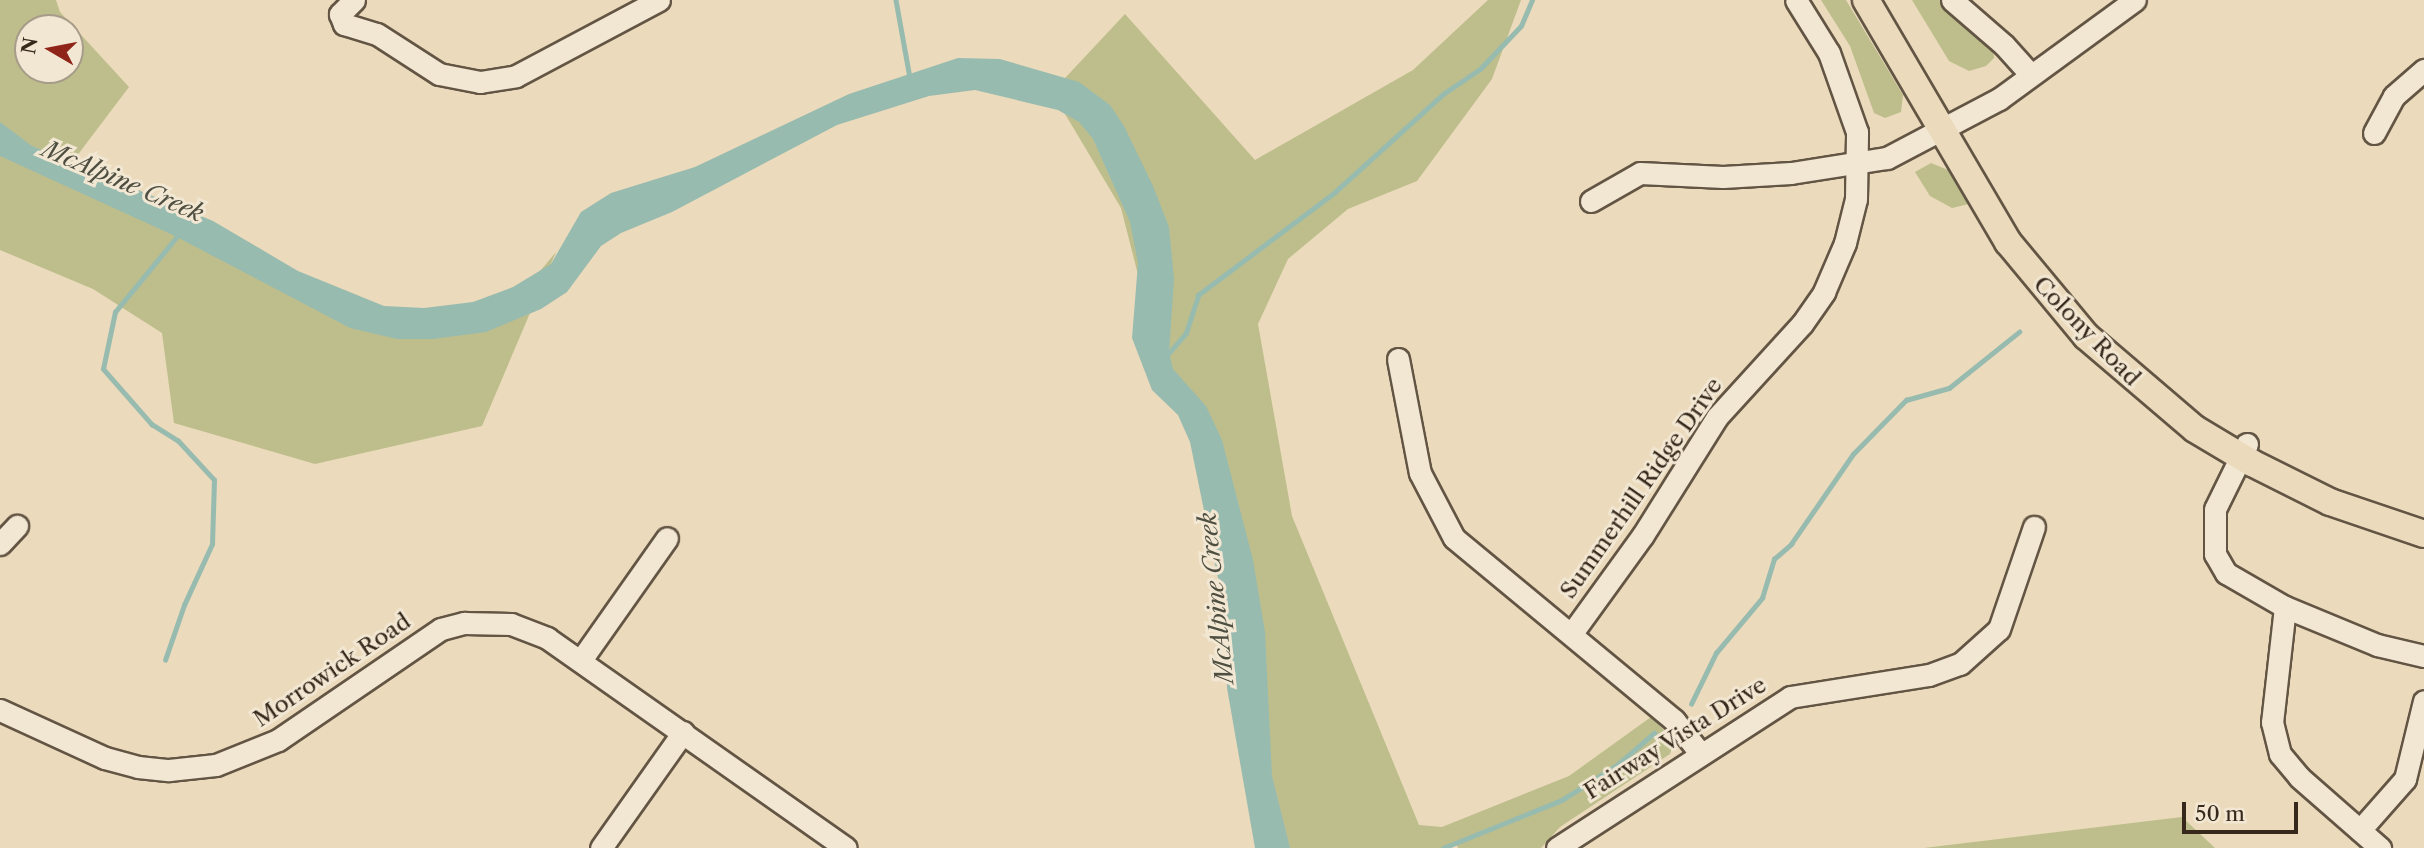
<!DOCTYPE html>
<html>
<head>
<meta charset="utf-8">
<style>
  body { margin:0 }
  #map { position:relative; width:2424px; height:848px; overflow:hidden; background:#ebdabb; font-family:"Libre Caslon Text",serif }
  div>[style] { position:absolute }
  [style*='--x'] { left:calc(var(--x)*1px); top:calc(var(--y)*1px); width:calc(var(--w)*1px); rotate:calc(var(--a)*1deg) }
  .green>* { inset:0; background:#bdbe8c }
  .water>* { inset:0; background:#98bbb0 }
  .stream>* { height:4.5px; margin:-2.25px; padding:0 2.25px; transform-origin:2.25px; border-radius:2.25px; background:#98bbb0 }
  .roads { filter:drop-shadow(2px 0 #635544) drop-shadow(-2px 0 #635544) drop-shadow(0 2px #635544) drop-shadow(0 -2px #635544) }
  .minor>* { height:21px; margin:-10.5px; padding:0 10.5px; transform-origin:10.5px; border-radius:10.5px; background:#f2e7d3 }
  .major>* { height:26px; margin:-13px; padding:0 13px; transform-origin:13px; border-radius:13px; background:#ebdabb }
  span { translate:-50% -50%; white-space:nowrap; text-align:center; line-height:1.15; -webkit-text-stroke:6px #f2e7d3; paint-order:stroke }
  .street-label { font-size:23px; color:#36291c }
  .water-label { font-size:24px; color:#4e4e41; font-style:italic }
  .north { position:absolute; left:14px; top:14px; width:70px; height:70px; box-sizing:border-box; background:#f2e7d3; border:2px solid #a79b8a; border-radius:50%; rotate:280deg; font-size:19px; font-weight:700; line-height:28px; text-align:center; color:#36291c }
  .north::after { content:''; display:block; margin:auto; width:24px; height:32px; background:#8f2418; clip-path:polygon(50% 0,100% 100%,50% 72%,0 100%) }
  .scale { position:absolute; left:2182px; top:802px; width:116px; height:32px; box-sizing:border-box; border:4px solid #36291c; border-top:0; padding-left:9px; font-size:21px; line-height:24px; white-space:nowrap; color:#36291c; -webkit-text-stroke:5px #f2e7d3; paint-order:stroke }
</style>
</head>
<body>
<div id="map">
  <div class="green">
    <div style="clip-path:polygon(evenodd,0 0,56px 0,60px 12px,129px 87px,67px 169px,386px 328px,512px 305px,556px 252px,482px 426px,315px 464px,174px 423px,162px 333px,93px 289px,0 250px,0 0,28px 28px,70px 28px,70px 70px,28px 70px,28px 28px)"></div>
    <div style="clip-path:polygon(1488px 0,1521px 0,1492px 79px,1417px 181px,1348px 209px,1288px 259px,1258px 324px,1292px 516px,1419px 825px,1442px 827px,1569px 776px,1651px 717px,1674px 740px,1670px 754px,1560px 827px,1541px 848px,1458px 848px,1456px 843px,1443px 848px,1280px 848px,1212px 476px,1156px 345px,1121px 208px,1052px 92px,1125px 14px,1255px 160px,1413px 70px)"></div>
    <div style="clip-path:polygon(1821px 0,1846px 0,1903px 95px,1901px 112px,1885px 118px,1874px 113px,1850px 46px)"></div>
    <div style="clip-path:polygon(1912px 0,1945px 0,1993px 46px,1994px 58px,1986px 66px,1969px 71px,1949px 61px)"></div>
    <div style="clip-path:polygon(1931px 163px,1948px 170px,1969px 204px,1952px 208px,1930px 196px,1915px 172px)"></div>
    <div style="clip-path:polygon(2182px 817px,2215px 848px,1924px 848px)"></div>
  </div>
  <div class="water">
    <div style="clip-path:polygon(958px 58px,1000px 59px,1079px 82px,1110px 105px,1124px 126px,1153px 186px,1169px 227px,1174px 279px,1169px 353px,1173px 369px,1206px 406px,1222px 440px,1253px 560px,1265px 632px,1272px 776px,1290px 848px,1255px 848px,1227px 688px,1225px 613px,1190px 442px,1178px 415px,1152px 390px,1132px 338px,1138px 263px,1130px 222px,1093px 139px,1079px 122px,1058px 110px,975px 90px,929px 96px,837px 125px,672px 212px,621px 233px,601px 246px,567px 292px,541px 309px,486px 332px,433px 339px,397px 339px,350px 328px,175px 236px,0 156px,0 122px,32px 146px,213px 221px,298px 271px,384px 306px,424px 308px,473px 302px,513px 287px,551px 264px,581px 212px,611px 193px,695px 167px,849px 94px)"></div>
  </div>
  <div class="stream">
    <div style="--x:896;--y:0;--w:79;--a:79.8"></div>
    <div style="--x:1167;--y:355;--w:29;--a:-49"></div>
    <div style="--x:1186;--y:333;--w:40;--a:-72"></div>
    <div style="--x:1198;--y:295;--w:171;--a:-36.9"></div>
    <div style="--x:1335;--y:192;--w:146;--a:-42.2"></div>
    <div style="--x:1443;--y:94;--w:45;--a:-34"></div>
    <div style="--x:1480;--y:69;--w:59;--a:-46.4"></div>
    <div style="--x:1521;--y:26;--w:28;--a:-67"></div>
    <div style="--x:165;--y:660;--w:58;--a:-70.9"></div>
    <div style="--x:184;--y:605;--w:67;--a:-65.3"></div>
    <div style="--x:212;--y:544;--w:64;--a:-88.2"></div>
    <div style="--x:214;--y:480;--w:53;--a:-132.7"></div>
    <div style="--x:178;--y:441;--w:31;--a:-148"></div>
    <div style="--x:152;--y:425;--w:74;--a:-131.2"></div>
    <div style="--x:103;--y:369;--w:58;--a:-78.1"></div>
    <div style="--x:115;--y:312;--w:102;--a:-50.6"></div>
    <div style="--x:1691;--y:704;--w:57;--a:-63.9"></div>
    <div style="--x:1716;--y:653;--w:72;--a:-50.1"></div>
    <div style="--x:1762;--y:598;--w:41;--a:-72.9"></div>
    <div style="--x:1774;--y:559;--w:23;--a:-41"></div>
    <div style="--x:1791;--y:544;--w:109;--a:-55.4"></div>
    <div style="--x:1853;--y:454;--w:76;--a:-45.5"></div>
    <div style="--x:1906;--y:400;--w:45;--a:-15.6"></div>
    <div style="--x:1949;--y:388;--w:90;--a:-38.7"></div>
    <div style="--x:1443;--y:848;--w:128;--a:-22"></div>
    <div style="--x:1562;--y:800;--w:65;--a:-32.5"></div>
    <div style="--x:1617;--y:765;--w:49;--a:-40.9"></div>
  </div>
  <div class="roads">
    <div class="minor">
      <div style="--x:354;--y:0;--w:20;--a:135"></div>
      <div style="--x:340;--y:14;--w:11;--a:68"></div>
      <div style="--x:344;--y:24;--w:34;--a:17"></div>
      <div style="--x:377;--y:34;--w:74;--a:32.8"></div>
      <div style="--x:439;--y:74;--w:42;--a:11"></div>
      <div style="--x:480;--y:82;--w:36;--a:-9"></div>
      <div style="--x:516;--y:76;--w:162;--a:-28"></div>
      <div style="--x:1952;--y:0;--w:69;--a:40.9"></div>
      <div style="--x:2004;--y:45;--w:40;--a:48"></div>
      <div style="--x:2374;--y:133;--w:42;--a:-61.6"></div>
      <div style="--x:2394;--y:96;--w:40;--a:-41"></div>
      <div style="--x:1591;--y:201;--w:56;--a:-29.7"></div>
      <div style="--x:1640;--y:173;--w:83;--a:2.8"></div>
      <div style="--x:1723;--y:177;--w:68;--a:-3.4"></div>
      <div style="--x:1791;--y:173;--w:97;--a:-8.9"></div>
      <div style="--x:1887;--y:158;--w:127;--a:-27.8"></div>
      <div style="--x:1999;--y:99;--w:168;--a:-36.1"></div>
      <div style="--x:1398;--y:359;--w:116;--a:79.1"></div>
      <div style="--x:1420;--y:473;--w:73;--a:62.4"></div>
      <div style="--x:1454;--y:538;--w:286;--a:39.6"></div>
      <div style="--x:1674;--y:720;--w:42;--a:51.8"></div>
      <div style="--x:2247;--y:444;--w:72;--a:116.2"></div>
      <div style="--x:2215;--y:509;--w:45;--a:90"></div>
      <div style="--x:2215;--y:554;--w:22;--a:60"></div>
      <div style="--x:2226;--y:573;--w:68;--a:30"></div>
      <div style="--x:2285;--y:607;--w:100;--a:22.4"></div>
      <div style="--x:2377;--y:645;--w:48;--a:13.2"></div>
      <div style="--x:0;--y:544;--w:25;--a:-47"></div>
      <div style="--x:2285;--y:607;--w:116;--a:96.4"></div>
      <div style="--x:2272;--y:722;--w:33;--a:76"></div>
      <div style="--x:2280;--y:754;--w:30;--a:50"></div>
      <div style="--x:2299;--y:777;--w:108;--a:41.2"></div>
      <div style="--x:1572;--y:633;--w:121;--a:-54.1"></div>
      <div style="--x:1643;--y:535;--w:139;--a:-57.9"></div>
      <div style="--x:1717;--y:417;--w:126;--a:-47.6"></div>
      <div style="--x:1802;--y:324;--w:39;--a:-55"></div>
      <div style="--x:1824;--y:292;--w:53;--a:-66.8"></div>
      <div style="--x:1845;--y:243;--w:45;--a:-76"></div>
      <div style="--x:1856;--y:199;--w:67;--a:-89.1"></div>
      <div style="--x:1857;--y:132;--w:84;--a:-109.5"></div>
      <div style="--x:1829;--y:53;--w:62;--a:-121.9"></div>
      <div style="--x:581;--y:660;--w:149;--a:-54.8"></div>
      <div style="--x:0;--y:710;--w:115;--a:24.6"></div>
      <div style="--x:105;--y:758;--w:34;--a:15"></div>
      <div style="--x:138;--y:767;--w:31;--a:6"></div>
      <div style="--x:169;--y:770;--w:47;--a:-6.1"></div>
      <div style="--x:216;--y:765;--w:67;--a:-22"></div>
      <div style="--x:278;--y:740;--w:197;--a:-34.3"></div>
      <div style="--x:441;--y:629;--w:24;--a:-15"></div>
      <div style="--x:464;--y:623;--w:47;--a:1.2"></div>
      <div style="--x:511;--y:624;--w:39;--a:21"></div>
      <div style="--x:547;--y:638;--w:365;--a:35.1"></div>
      <div style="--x:2360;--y:830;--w:68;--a:-48.6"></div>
      <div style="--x:2405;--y:779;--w:80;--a:-76.3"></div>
      <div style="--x:601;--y:848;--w:142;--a:-54.7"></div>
      <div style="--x:1557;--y:848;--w:278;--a:-32.9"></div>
      <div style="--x:1790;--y:697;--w:141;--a:-9"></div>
      <div style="--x:1929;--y:675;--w:33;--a:-20"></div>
      <div style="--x:1960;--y:664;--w:52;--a:-41.9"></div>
      <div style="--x:1999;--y:629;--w:108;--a:-71.1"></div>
    </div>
    <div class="major">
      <div style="--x:1866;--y:0;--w:281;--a:59.6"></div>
      <div style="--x:2008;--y:242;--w:122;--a:50.3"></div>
      <div style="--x:2086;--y:336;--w:143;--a:40.5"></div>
      <div style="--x:2195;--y:429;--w:66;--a:30.8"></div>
      <div style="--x:2252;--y:463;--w:87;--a:26.6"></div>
      <div style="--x:2330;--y:502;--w:99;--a:18.8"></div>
    </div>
  </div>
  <div class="street-label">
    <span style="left:2087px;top:331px;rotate:46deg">Colony Road</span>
    <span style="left:1641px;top:488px;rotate:-55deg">Summerhill Ridge Drive</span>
    <span style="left:332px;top:670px;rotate:-34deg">Morrowick Road</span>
    <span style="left:1675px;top:738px;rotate:-32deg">Fairway Vista Drive</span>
  </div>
  <div class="water-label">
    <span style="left:123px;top:181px;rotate:23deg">McAlpine Creek</span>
    <span style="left:1216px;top:598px;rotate:-96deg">McAlpine Creek</span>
  </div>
  <div class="north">N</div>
  <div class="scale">50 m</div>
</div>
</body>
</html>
